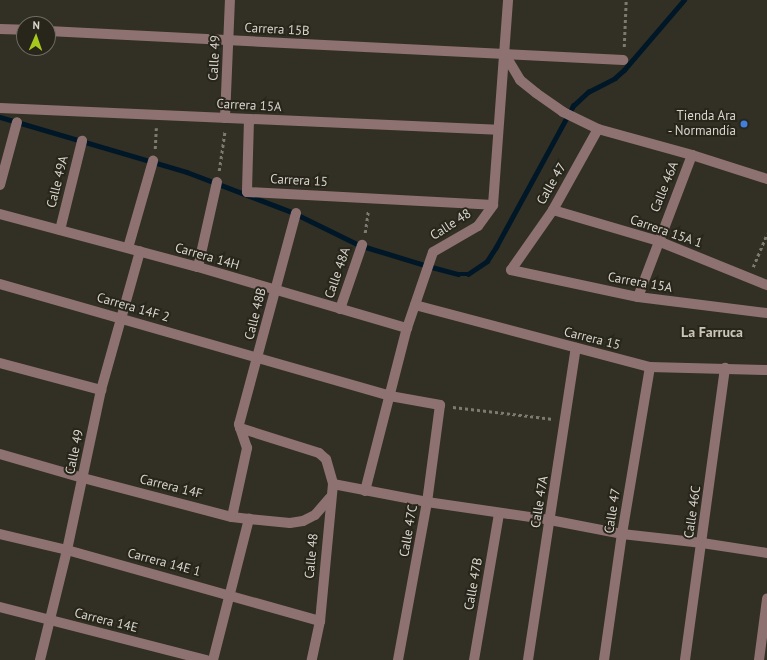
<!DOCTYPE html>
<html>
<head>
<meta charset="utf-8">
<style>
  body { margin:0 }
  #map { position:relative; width:767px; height:660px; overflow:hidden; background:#323024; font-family:"PT Sans",sans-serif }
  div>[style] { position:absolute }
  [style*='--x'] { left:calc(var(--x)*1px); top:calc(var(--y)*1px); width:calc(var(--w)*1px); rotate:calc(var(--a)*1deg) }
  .stream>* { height:4.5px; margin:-2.25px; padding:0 2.25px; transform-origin:2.25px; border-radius:2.25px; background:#001727 }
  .path>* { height:2.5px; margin-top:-1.25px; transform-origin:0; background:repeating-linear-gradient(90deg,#7c7a71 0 3px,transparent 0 6px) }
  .minor>* { height:10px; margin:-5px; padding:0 5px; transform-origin:5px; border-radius:5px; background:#8e7272 }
  .dots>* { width:11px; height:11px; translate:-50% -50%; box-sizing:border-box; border:2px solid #28261b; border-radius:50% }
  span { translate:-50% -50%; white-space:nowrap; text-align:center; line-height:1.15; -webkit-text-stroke:4px #28261b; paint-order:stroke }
  .street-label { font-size:13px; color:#d8d6cf }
  .poi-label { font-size:13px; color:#d8d6cf }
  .right { translate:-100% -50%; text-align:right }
  .neighbourhood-label { font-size:14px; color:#c9c6b7; font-weight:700 }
  .north { position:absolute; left:16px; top:16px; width:40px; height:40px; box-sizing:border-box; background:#28261b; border:1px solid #6e6c63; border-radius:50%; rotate:2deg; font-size:11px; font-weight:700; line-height:16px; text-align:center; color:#d8d6cf }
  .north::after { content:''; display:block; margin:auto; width:14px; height:18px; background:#a7c81f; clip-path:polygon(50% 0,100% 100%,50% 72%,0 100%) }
</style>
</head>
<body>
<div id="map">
  <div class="stream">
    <div style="--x:0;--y:117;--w:195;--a:16.4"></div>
    <div style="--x:187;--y:172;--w:112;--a:20.9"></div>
    <div style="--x:292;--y:212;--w:75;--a:26.2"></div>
    <div style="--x:359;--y:245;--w:72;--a:16.9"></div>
    <div style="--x:428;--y:266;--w:31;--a:15"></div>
    <div style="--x:458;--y:274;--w:10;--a:0"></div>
    <div style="--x:468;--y:274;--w:23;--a:-34"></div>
    <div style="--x:487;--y:261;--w:17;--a:-57"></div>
    <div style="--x:496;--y:247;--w:161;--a:-61.4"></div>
    <div style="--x:573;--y:106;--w:21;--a:-43"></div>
    <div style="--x:588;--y:92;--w:30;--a:-27"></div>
    <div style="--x:615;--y:78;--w:12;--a:-42"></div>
    <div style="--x:624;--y:70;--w:92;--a:-49.4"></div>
  </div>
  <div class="path">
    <div style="--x:624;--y:47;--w:47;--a:-87.6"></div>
    <div style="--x:155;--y:149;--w:21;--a:-87"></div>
    <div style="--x:219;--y:171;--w:41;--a:-81.7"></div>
    <div style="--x:365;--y:233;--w:22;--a:-82"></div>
    <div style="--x:753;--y:267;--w:36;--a:-67"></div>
    <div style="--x:453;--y:407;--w:101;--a:6.8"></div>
  </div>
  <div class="minor">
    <div style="--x:0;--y:29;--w:24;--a:2"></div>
    <div style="--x:48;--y:31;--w:576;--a:2.89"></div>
    <div style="--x:504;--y:53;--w:31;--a:59"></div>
    <div style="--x:520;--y:80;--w:21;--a:39"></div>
    <div style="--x:536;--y:93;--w:33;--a:35"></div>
    <div style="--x:563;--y:112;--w:39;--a:26"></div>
    <div style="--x:598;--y:129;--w:98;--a:15.5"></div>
    <div style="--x:692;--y:155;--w:79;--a:17.7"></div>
    <div style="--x:0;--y:108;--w:498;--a:2.5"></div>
    <div style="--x:225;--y:118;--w:118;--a:-87.6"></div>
    <div style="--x:249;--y:119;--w:73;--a:91.6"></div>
    <div style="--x:247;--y:192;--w:246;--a:3"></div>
    <div style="--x:598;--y:129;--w:93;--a:119.1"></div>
    <div style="--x:553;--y:210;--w:73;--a:125"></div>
    <div style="--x:511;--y:270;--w:130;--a:12"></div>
    <div style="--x:638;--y:297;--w:130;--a:7.1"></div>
    <div style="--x:0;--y:185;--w:65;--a:-74.9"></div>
    <div style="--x:553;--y:210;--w:109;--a:16.4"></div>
    <div style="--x:658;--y:241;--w:118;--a:22"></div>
    <div style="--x:296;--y:213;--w:219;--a:105.1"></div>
    <div style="--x:239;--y:424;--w:4;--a:76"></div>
    <div style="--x:240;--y:428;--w:83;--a:17.6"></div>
    <div style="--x:319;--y:453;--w:9;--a:41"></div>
    <div style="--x:326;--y:459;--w:26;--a:74"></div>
    <div style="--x:333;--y:484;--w:138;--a:95.4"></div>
    <div style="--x:320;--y:621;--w:40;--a:102"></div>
    <div style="--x:0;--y:214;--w:205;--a:15"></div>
    <div style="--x:198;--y:267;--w:218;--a:16.3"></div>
    <div style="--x:60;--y:230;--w:92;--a:-76.1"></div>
    <div style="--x:128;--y:248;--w:91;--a:-74"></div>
    <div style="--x:198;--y:267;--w:87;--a:-77.4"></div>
    <div style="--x:0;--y:284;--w:406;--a:16"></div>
    <div style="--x:390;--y:396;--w:51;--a:10.2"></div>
    <div style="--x:440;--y:405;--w:98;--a:97.6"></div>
    <div style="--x:427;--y:502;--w:161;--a:100.4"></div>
    <div style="--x:638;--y:297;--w:152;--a:-69.2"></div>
    <div style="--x:415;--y:305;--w:243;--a:14.8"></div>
    <div style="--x:650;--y:367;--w:117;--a:1.5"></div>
    <div style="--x:340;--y:309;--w:68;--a:-71"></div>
    <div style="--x:0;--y:363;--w:105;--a:15"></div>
    <div style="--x:0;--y:454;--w:86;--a:16.1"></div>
    <div style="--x:83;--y:478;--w:154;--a:14.7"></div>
    <div style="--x:232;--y:517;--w:17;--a:7"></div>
    <div style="--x:249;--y:519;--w:41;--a:5.6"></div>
    <div style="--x:290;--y:523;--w:13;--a:-9"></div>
    <div style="--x:303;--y:521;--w:13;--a:-27"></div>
    <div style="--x:315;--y:515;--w:23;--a:-49"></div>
    <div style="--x:333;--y:484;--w:96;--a:10.8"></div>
    <div style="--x:427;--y:502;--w:124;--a:8.3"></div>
    <div style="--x:550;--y:520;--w:73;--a:11"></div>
    <div style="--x:622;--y:534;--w:81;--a:6.4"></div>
    <div style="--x:702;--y:543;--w:66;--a:8.7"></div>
    <div style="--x:365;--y:491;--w:168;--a:-75.6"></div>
    <div style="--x:407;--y:328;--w:80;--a:-71.1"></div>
    <div style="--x:433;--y:252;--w:52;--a:-30"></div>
    <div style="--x:478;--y:226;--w:26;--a:-54"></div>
    <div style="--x:493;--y:205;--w:206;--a:-85.8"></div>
    <div style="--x:232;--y:517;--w:71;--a:-77.7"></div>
    <div style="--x:247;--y:448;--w:21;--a:-109"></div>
    <div style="--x:0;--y:534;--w:69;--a:13.4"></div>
    <div style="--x:67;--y:550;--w:263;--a:15.7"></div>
    <div style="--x:0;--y:607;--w:213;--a:14.4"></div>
    <div style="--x:40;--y:660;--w:113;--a:-76.2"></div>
    <div style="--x:67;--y:550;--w:164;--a:-78"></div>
    <div style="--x:101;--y:390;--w:144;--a:-74.3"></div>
    <div style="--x:213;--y:660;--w:146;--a:-75.7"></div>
    <div style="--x:474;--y:660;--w:149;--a:-80.3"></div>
    <div style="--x:528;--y:660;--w:316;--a:-81.3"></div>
    <div style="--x:604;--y:660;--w:127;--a:-81.9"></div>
    <div style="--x:622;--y:534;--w:169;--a:-80.5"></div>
    <div style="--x:685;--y:660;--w:295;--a:-82.2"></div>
    <div style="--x:759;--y:660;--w:62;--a:-82.5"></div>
  </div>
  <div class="dots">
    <div style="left:744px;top:124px;background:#3f7fe0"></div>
  </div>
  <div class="street-label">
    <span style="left:277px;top:30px;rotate:3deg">Carrera 15B</span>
    <span style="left:215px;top:58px;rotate:-87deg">Calle 49</span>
    <span style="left:249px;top:106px;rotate:3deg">Carrera 15A</span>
    <span style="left:299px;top:181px;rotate:3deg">Carrera 15</span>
    <span style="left:58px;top:182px;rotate:-76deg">Calle 49A</span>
    <span style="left:552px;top:184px;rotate:-60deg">Calle 47</span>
    <span style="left:665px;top:187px;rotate:-68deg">Calle 46A</span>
    <span style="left:451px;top:225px;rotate:-33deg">Calle 48</span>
    <span style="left:666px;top:232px;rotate:19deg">Carrera 15A 1</span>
    <span style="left:207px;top:257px;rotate:16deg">Carrera 14H</span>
    <span style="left:338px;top:273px;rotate:-71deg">Calle 48A</span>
    <span style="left:640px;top:283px;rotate:10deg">Carrera 15A</span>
    <span style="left:133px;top:308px;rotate:16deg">Carrera 14F 2</span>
    <span style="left:256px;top:314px;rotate:-76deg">Calle 48B</span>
    <span style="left:592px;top:339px;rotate:14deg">Carrera 15</span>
    <span style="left:75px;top:452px;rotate:-78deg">Calle 49</span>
    <span style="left:171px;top:487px;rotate:14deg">Carrera 14F</span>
    <span style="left:540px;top:502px;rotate:-81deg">Calle 47A</span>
    <span style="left:613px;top:511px;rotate:-81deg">Calle 47</span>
    <span style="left:693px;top:512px;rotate:-82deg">Calle 46C</span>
    <span style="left:409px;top:531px;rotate:-80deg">Calle 47C</span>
    <span style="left:312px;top:556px;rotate:-85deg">Calle 48</span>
    <span style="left:164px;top:563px;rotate:15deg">Carrera 14E 1</span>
    <span style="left:474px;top:584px;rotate:-80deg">Calle 47B</span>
    <span style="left:106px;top:621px;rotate:14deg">Carrera 14E</span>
  </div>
  <div class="poi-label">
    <span class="right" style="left:736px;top:124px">Tienda Ara<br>- Normandía</span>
  </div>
  <div class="neighbourhood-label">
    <span style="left:712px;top:332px">La Farruca</span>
  </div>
  <div class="north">N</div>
</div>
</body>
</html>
